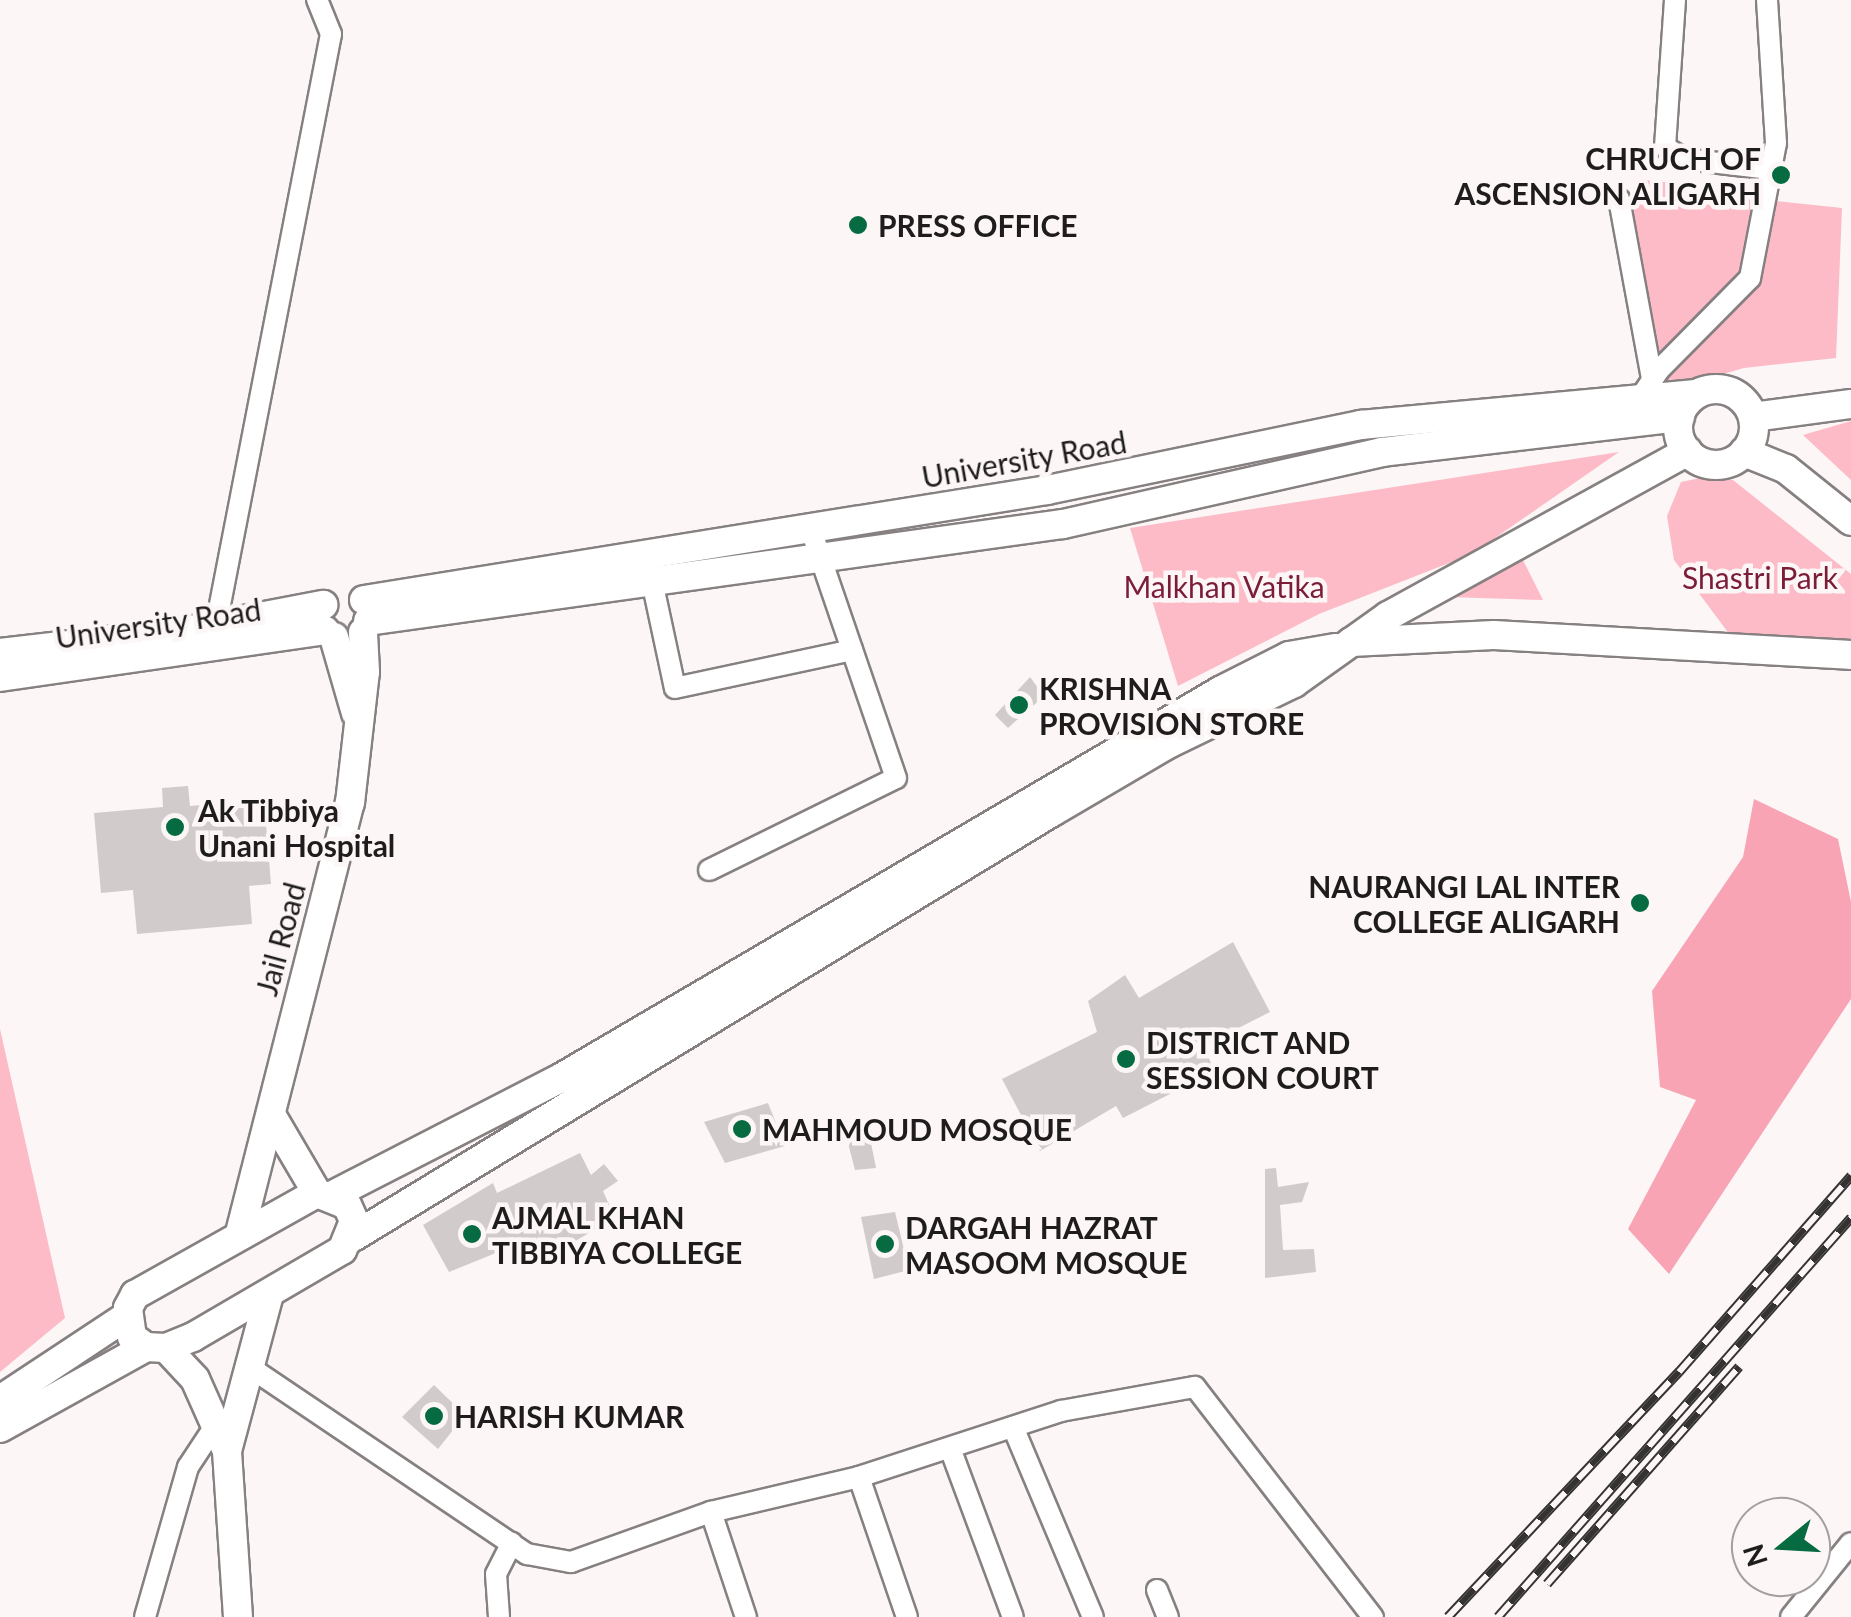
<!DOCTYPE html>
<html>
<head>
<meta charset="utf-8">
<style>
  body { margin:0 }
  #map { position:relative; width:1851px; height:1617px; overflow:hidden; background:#fcf6f7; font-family:Lato,sans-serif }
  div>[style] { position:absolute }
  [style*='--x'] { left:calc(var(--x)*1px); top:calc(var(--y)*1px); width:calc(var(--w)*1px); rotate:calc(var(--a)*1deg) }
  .green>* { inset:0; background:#fcbbc6 }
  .forest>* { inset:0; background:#f8a4b4 }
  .building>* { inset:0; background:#d1cbcc }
  .roads { filter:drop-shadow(2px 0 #868081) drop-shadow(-2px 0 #868081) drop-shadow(0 2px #868081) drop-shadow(0 -2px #868081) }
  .street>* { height:20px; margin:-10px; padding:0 10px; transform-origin:10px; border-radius:10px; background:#fff }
  .secondary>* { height:28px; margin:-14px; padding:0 14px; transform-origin:14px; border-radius:14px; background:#fff }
  .secondary>.ring { margin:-14px; padding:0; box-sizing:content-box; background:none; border:28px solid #fff; border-radius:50% }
  .rail>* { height:10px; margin-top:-5px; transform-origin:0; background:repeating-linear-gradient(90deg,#fcf6f7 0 19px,#353232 0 38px); box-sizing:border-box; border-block:2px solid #353232 }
  .dots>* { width:28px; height:28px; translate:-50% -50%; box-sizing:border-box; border:5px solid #fcf6f7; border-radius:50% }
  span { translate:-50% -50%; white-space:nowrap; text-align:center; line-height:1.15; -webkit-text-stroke:9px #fcf6f7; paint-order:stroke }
  .poi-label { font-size:30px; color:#1e1c1c; font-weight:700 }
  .right { translate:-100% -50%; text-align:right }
  .left { translate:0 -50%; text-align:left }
  .street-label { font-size:30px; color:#1e1c1c }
  .park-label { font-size:30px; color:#7b1c39 }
  .north { position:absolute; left:1731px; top:1497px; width:100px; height:100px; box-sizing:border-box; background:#fcf6f7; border:2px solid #a39f9f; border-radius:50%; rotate:252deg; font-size:28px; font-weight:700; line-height:40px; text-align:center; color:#1e1c1c }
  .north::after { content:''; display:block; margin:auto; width:35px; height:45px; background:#066b41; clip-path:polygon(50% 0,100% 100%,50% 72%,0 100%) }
</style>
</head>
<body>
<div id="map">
  <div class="green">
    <div style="clip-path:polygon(1645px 180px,1759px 192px,1742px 277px,1665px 359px,1657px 356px,1628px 199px)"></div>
    <div style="clip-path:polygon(1776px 201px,1842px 208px,1836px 358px,1744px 368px,1674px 388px,1664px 379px,1676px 364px,1757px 283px)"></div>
    <div style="clip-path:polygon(1851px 421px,1851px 480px,1803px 435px)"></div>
    <div style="clip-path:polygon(1619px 452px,1472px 554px,1319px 614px,1178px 686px,1130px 528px)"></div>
    <div style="clip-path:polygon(1705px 477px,1733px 480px,1851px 574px,1851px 639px,1730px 635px,1674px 560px,1667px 516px,1681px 482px)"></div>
    <div style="clip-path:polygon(1518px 550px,1543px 600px,1448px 597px)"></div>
    <div style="clip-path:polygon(0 1029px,65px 1318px,0 1372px)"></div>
  </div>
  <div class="forest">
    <div style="clip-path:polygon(1754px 799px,1838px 839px,1851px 902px,1851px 999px,1669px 1274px,1628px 1229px,1696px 1100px,1660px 1087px,1652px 991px,1743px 857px)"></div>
  </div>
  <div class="building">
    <div style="clip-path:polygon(1030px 677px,1044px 696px,1008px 728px,995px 715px)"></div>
    <div style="clip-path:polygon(188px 786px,190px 806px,264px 800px,271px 884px,249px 886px,252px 924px,137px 934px,133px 890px,101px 893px,94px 813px,163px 807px,162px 788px)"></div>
    <div style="clip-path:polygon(1233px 942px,1270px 1012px,1203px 1046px,1215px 1071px,1123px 1118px,1116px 1106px,1040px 1151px,1002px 1079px,1097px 1032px,1088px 1001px,1125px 975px,1139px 998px)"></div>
    <div style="clip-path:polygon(768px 1103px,785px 1146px,725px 1163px,704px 1122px)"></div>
    <div style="clip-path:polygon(870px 1138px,876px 1168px,855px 1170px,848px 1143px)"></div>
    <div style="clip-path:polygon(580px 1153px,591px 1175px,604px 1164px,618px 1181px,603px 1191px,615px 1218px,546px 1258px,535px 1237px,449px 1272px,423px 1225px,493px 1183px,497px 1193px)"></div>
    <div style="clip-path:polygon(1276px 1168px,1278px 1187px,1309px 1182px,1302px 1202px,1280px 1205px,1283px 1250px,1314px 1249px,1316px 1272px,1265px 1278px,1265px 1169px)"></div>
    <div style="clip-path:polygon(895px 1212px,909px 1270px,874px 1279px,861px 1217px)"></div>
    <div style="clip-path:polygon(434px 1385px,465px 1415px,438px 1449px,402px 1417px)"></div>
  </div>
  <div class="roads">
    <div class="street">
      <div style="--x:1675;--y:0;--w:147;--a:93.9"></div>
      <div style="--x:1665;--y:147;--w:22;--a:32"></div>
      <div style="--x:1684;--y:159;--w:88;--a:6.6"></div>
      <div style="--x:1619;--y:199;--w:183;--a:79.6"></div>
      <div style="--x:1636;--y:404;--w:40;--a:-56"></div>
      <div style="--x:1658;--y:371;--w:131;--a:-45.3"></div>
      <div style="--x:1750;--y:278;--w:137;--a:-79.1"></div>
      <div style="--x:1776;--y:143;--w:143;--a:-93.6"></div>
      <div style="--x:652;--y:581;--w:109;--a:77.9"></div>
      <div style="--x:675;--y:688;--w:181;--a:-12.1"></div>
      <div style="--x:216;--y:625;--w:602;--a:-78.99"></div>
      <div style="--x:331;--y:34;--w:37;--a:-112"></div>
      <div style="--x:709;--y:870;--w:208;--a:-26.2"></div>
      <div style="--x:896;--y:778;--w:262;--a:-108.9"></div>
      <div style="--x:251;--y:1368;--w:333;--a:34"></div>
      <div style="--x:527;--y:1554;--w:45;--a:10.3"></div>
      <div style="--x:571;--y:1562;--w:149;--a:-19.7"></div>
      <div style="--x:711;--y:1512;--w:152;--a:-13.3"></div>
      <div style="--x:859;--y:1477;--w:213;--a:-18.1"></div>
      <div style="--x:1061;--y:1411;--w:136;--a:-10.2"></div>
      <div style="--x:1195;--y:1387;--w:291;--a:52.3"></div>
      <div style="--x:1013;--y:1427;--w:206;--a:67.2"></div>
      <div style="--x:950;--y:1448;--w:180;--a:69.6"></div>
      <div style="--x:859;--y:1477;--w:148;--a:71.1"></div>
      <div style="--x:711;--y:1512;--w:111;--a:71.6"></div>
      <div style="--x:1157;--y:1590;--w:29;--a:68"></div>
      <div style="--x:145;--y:1617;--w:156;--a:-74"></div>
      <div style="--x:188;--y:1467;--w:53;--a:-56.6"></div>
      <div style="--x:499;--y:1617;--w:43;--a:-94"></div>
      <div style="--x:496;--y:1574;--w:35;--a:-63"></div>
      <div style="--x:1791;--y:1617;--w:95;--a:-51"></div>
    </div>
    <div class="secondary">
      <div class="ring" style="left:1678px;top:389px;width:48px;height:48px"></div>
      <div style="--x:1753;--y:417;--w:99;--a:-7.6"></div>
      <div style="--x:1744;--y:452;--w:45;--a:22"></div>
      <div style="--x:1786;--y:469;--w:83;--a:38.7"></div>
      <div style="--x:364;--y:600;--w:692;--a:-9.15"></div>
      <div style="--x:1047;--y:490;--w:321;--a:-11.7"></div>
      <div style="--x:1361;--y:425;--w:336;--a:-5.3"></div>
      <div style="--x:368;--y:621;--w:702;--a:-7.95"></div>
      <div style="--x:1063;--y:524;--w:327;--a:-12.7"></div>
      <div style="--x:1382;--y:452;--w:300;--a:-6.7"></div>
      <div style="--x:334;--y:637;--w:79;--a:73.9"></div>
      <div style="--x:1351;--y:642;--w:143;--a:-2.8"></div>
      <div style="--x:1494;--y:635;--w:358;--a:3.2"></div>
      <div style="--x:0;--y:653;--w:182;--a:-6.6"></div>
      <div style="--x:181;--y:632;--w:145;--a:-10.8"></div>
      <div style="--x:0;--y:677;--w:328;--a:-8.2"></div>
      <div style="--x:273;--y:1118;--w:87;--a:59.6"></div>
      <div style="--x:317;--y:1193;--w:32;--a:22"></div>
      <div style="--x:347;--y:1205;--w:17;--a:66"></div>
      <div style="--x:354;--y:1221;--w:31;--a:112"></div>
      <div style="--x:342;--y:1250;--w:173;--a:149.7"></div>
      <div style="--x:193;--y:1337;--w:29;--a:158"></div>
      <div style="--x:166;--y:1348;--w:20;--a:-177"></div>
      <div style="--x:146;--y:1347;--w:17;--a:-144"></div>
      <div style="--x:132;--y:1337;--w:29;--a:-98"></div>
      <div style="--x:128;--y:1308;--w:15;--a:-62"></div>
      <div style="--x:135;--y:1295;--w:209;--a:-29.3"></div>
      <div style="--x:333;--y:1195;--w:254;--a:-27.2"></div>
      <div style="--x:559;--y:1079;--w:766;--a:-30.41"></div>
      <div style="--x:1220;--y:691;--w:77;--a:-26.9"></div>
      <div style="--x:1289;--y:656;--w:48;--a:-9.7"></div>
      <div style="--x:240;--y:1233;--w:444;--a:-75.7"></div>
      <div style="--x:350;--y:803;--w:132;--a:-83.5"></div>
      <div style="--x:365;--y:672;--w:40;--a:-92.9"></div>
      <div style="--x:353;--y:1237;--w:818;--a:-31.3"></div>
      <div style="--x:1052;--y:812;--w:134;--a:-30.4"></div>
      <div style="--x:1168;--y:744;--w:140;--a:-25.8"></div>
      <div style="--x:1294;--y:683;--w:115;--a:-35.5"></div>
      <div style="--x:1388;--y:616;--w:342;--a:-28.8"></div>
      <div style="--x:166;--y:1348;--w:42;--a:46.9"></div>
      <div style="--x:195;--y:1379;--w:79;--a:66"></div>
      <div style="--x:0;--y:1400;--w:152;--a:-33.5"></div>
      <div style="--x:0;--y:1428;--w:167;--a:-29"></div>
      <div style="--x:238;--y:1617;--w:166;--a:-93.8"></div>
      <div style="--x:227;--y:1451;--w:163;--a:-75"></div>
    </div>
  </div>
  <div class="rail">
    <div style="--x:1547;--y:1584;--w:290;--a:-48.5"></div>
    <div style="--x:1448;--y:1617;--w:337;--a:-46.7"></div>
    <div style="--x:1679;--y:1372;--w:261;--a:-48.7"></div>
    <div style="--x:1498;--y:1617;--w:533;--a:-48.5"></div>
  </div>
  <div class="dots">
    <div style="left:1781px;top:175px;background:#066b41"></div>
    <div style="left:858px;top:225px;background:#066b41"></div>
    <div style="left:1019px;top:705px;background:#066b41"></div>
    <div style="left:175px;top:827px;background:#066b41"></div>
    <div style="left:1640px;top:903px;background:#066b41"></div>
    <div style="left:1126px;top:1059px;background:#066b41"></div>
    <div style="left:742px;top:1129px;background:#066b41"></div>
    <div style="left:472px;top:1234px;background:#066b41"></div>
    <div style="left:885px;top:1244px;background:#066b41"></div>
    <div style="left:434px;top:1416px;background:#066b41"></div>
  </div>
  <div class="poi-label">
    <span class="right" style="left:1761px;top:175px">CHRUCH OF<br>ASCENSION ALIGARH</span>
    <span class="left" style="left:878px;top:225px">PRESS OFFICE</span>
    <span class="left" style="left:1039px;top:705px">KRISHNA<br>PROVISION STORE</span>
    <span class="left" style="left:198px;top:827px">Ak Tibbiya<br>Unani Hospital</span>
    <span class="right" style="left:1620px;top:903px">NAURANGI LAL INTER<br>COLLEGE ALIGARH</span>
    <span class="left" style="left:1146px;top:1059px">DISTRICT AND<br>SESSION COURT</span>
    <span class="left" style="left:762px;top:1129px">MAHMOUD MOSQUE</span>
    <span class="left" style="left:492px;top:1234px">AJMAL KHAN<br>TIBBIYA COLLEGE</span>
    <span class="left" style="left:905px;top:1244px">DARGAH HAZRAT<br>MASOOM MOSQUE</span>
    <span class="left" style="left:454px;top:1416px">HARISH KUMAR</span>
  </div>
  <div class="street-label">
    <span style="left:1024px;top:459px;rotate:-10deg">University Road</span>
    <span style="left:158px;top:623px;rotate:-8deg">University Road</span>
    <span style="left:280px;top:939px;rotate:-75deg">Jail Road</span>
  </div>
  <div class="park-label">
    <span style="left:1760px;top:577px">Shastri Park</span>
    <span style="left:1224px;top:586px">Malkhan Vatika</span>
  </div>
  <div class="north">N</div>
</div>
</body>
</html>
